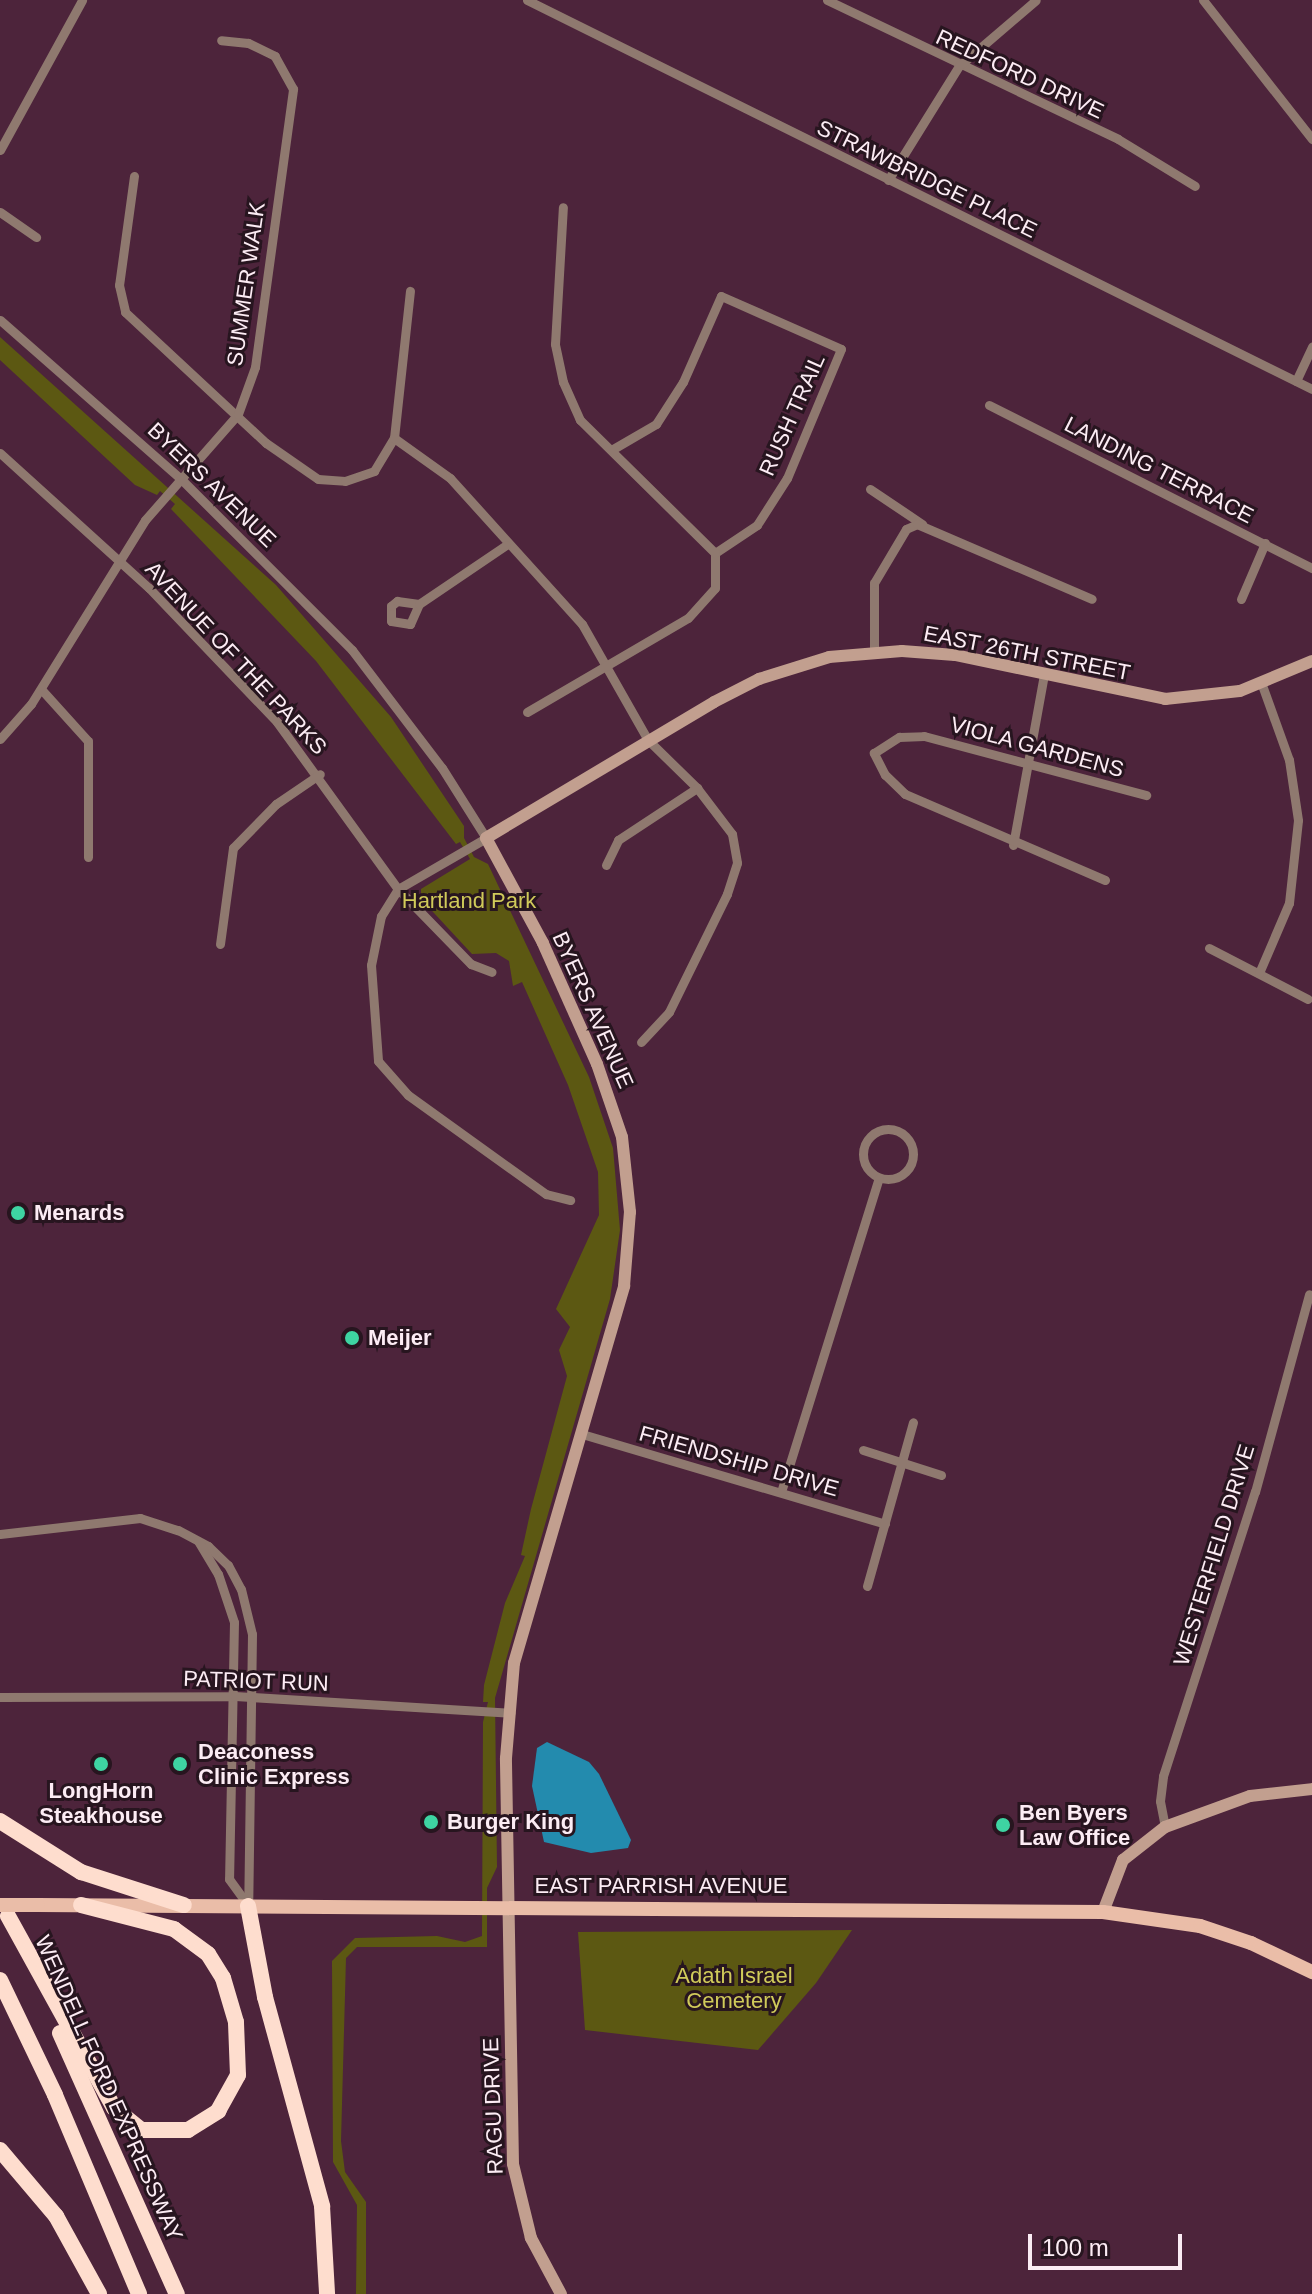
<!DOCTYPE html>
<html>
<head>
<meta charset="utf-8">
<style>
  body { margin:0 }
  #map { position:relative; width:1312px; height:2294px; overflow:hidden; background:#4d243b; font-family:Arial,sans-serif }
  div>[style] { position:absolute }
  [style*='--x'] { left:calc(var(--x)*1px); top:calc(var(--y)*1px); width:calc(var(--w)*1px); rotate:calc(var(--a)*1deg) }
  .green>* { inset:0; background:#5c5812 }
  .water>* { inset:0; background:#238bae }
  .street>* { height:9px; margin:-4.5px; padding:0 4.5px; transform-origin:4.5px; border-radius:4.5px; background:#8f796f }
  .street>.ring { margin:-4.5px; padding:0; box-sizing:content-box; background:none; border:9px solid #8f796f; border-radius:50% }
  .secondary>* { height:12px; margin:-6px; padding:0 6px; transform-origin:6px; border-radius:6px; background:#c29f8f }
  .primary>* { height:14px; margin:-7px; padding:0 7px; transform-origin:7px; border-radius:7px; background:#eabda8 }
  .highway>* { height:16px; margin:-8px; padding:0 8px; transform-origin:8px; border-radius:8px; background:#feddce }
  .primary-bridge>* { height:14px; margin:-7px; padding:0 7px; transform-origin:7px; border-radius:7px; background:#eabda8 }
  .dots>* { width:22px; height:22px; translate:-50% -50%; box-sizing:border-box; border:4px solid #27151f; border-radius:50% }
  span { translate:-50% -50%; white-space:nowrap; text-align:center; line-height:1.15; -webkit-text-stroke:6px #27151f; paint-order:stroke }
  .street-label { font-size:22px; color:#fcecf4 }
  .park-label { font-size:22px; color:#d0ca5a }
  .poi-label { font-size:22px; color:#fcecf4; font-weight:700 }
  .left { translate:0 -50%; text-align:left }
  .scale { position:absolute; left:1028px; top:2234px; width:154px; height:36px; box-sizing:border-box; border:4px solid #fcecf4; border-top:0; padding-left:10px; font-size:24px; line-height:28px; white-space:nowrap; color:#fcecf4; -webkit-text-stroke:6px #27151f; paint-order:stroke }
</style>
</head>
<body>
<div id="map">
  <div class="green">
    <div style="clip-path:polygon(0 337px,276px 585px,391px 717px,464px 826px,464px 838px,474px 857px,488px 864px,589px 1077px,613px 1148px,620px 1230px,610px 1299px,495px 1698px,497px 1867px,487px 1888px,487px 1947px,357px 1947px,346px 1958px,341px 2141px,345px 2172px,366px 2202px,366px 2294px,356px 2294px,357px 2205px,333px 2162px,332px 1961px,355px 1938px,437px 1936px,465px 1942px,482px 1936px,483px 1722px,488px 1702px,483px 1702px,484px 1685px,505px 1603px,525px 1556px,521px 1555px,531px 1509px,567px 1376px,559px 1350px,570px 1327px,556px 1309px,599px 1215px,598px 1172px,568px 1085px,522px 982px,513px 986px,509px 961px,496px 953px,472px 954px,421px 899px,421px 889px,470px 859px,460px 842px,456px 844px,316px 661px,171px 509px,175px 504px,160px 491px,157px 495px,135px 485px,0 360px)"></div>
    <div style="clip-path:polygon(852px 1930px,816px 1983px,758px 2050px,585px 2030px,578px 1932px)"></div>
  </div>
  <div class="water">
    <div style="clip-path:polygon(547px 1742px,589px 1762px,599px 1774px,631px 1840px,628px 1848px,591px 1853px,544px 1842px,532px 1786px,537px 1748px)"></div>
  </div>
  <div class="street">
    <div style="--x:527;--y:0;--w:876;--a:26.36"></div>
    <div style="--x:827;--y:0;--w:322;--a:25.5"></div>
    <div style="--x:1118;--y:139;--w:90;--a:31.4"></div>
    <div style="--x:1203;--y:0;--w:177;--a:51.9"></div>
    <div style="--x:0;--y:150;--w:171;--a:-61.3"></div>
    <div style="--x:134;--y:176;--w:110;--a:97.8"></div>
    <div style="--x:119;--y:285;--w:28;--a:77"></div>
    <div style="--x:125;--y:312;--w:192;--a:42.9"></div>
    <div style="--x:266;--y:443;--w:63;--a:34.7"></div>
    <div style="--x:318;--y:479;--w:27;--a:4"></div>
    <div style="--x:345;--y:481;--w:31;--a:-19"></div>
    <div style="--x:374;--y:471;--w:39;--a:-59"></div>
    <div style="--x:394;--y:438;--w:148;--a:-83.8"></div>
    <div style="--x:888;--y:180;--w:134;--a:-58.1"></div>
    <div style="--x:959;--y:66;--w:101;--a:-40.6"></div>
    <div style="--x:0;--y:212;--w:44;--a:34.8"></div>
    <div style="--x:0;--y:320;--w:241;--a:41.3"></div>
    <div style="--x:181;--y:479;--w:242;--a:45"></div>
    <div style="--x:352;--y:650;--w:148;--a:52.7"></div>
    <div style="--x:442;--y:768;--w:83;--a:57.8"></div>
    <div style="--x:486;--y:838;--w:102;--a:149.9"></div>
    <div style="--x:398;--y:889;--w:32;--a:122"></div>
    <div style="--x:381;--y:916;--w:50;--a:101.5"></div>
    <div style="--x:371;--y:965;--w:96;--a:85.8"></div>
    <div style="--x:378;--y:1061;--w:45;--a:48.6"></div>
    <div style="--x:408;--y:1095;--w:170;--a:35.7"></div>
    <div style="--x:546;--y:1194;--w:25;--a:14"></div>
    <div style="--x:1296;--y:381;--w:38;--a:-65"></div>
    <div style="--x:989;--y:405;--w:362;--a:26.8"></div>
    <div style="--x:394;--y:438;--w:69;--a:35.5"></div>
    <div style="--x:450;--y:478;--w:197;--a:47.9"></div>
    <div style="--x:582;--y:624;--w:133;--a:60.4"></div>
    <div style="--x:648;--y:740;--w:69;--a:44.4"></div>
    <div style="--x:697;--y:788;--w:58;--a:52.7"></div>
    <div style="--x:732;--y:834;--w:29;--a:80"></div>
    <div style="--x:737;--y:863;--w:33;--a:108"></div>
    <div style="--x:727;--y:894;--w:131;--a:116.2"></div>
    <div style="--x:669;--y:1012;--w:41;--a:133"></div>
    <div style="--x:613;--y:449;--w:50;--a:-30.2"></div>
    <div style="--x:656;--y:424;--w:50;--a:-57.3"></div>
    <div style="--x:683;--y:382;--w:94;--a:-66.2"></div>
    <div style="--x:721;--y:296;--w:131;--a:23.8"></div>
    <div style="--x:841;--y:349;--w:140;--a:112.7"></div>
    <div style="--x:787;--y:478;--w:56;--a:122.6"></div>
    <div style="--x:757;--y:525;--w:50;--a:146.3"></div>
    <div style="--x:0;--y:453;--w:201;--a:42.2"></div>
    <div style="--x:149;--y:588;--w:185;--a:46.3"></div>
    <div style="--x:277;--y:722;--w:206;--a:54.1"></div>
    <div style="--x:398;--y:889;--w:105;--a:45.8"></div>
    <div style="--x:471;--y:964;--w:22;--a:21"></div>
    <div style="--x:870;--y:489;--w:63;--a:33.9"></div>
    <div style="--x:1241;--y:599;--w:61;--a:-66.8"></div>
    <div style="--x:419;--y:604;--w:22;--a:114"></div>
    <div style="--x:410;--y:624;--w:19;--a:-171"></div>
    <div style="--x:391;--y:621;--w:15;--a:-90"></div>
    <div style="--x:391;--y:606;--w:8;--a:-40"></div>
    <div style="--x:397;--y:601;--w:22;--a:8"></div>
    <div style="--x:419;--y:604;--w:105;--a:-34.1"></div>
    <div style="--x:874;--y:652;--w:69;--a:-90"></div>
    <div style="--x:874;--y:583;--w:63;--a:-59.3"></div>
    <div style="--x:906;--y:529;--w:12;--a:-24"></div>
    <div style="--x:917;--y:524;--w:190;--a:23.2"></div>
    <div style="--x:41;--y:689;--w:70;--a:47.9"></div>
    <div style="--x:88;--y:741;--w:116;--a:90"></div>
    <div style="--x:527;--y:712;--w:186;--a:-30.3"></div>
    <div style="--x:688;--y:618;--w:40;--a:-48"></div>
    <div style="--x:715;--y:588;--w:35;--a:-90"></div>
    <div style="--x:715;--y:553;--w:190;--a:-135.4"></div>
    <div style="--x:580;--y:420;--w:42;--a:-114.1"></div>
    <div style="--x:563;--y:382;--w:39;--a:-102"></div>
    <div style="--x:555;--y:344;--w:137;--a:-86.7"></div>
    <div style="--x:0;--y:739;--w:47;--a:-48.5"></div>
    <div style="--x:31;--y:704;--w:216;--a:-58.2"></div>
    <div style="--x:145;--y:520;--w:141;--a:-48.7"></div>
    <div style="--x:238;--y:414;--w:50;--a:-70.1"></div>
    <div style="--x:255;--y:367;--w:281;--a:-82.2"></div>
    <div style="--x:293;--y:89;--w:38;--a:-119"></div>
    <div style="--x:275;--y:56;--w:30;--a:-154"></div>
    <div style="--x:248;--y:43;--w:27;--a:-174"></div>
    <div style="--x:1013;--y:845;--w:174;--a:-79.7"></div>
    <div style="--x:606;--y:865;--w:28;--a:-64"></div>
    <div style="--x:618;--y:840;--w:95;--a:-33.4"></div>
    <div style="--x:1105;--y:880;--w:218;--a:-156.7"></div>
    <div style="--x:905;--y:794;--w:28;--a:-136"></div>
    <div style="--x:885;--y:775;--w:25;--a:-117"></div>
    <div style="--x:874;--y:753;--w:30;--a:-33"></div>
    <div style="--x:899;--y:737;--w:25;--a:-2"></div>
    <div style="--x:924;--y:736;--w:230;--a:14.9"></div>
    <div style="--x:220;--y:944;--w:97;--a:-82.3"></div>
    <div style="--x:233;--y:848;--w:62;--a:-45.7"></div>
    <div style="--x:276;--y:804;--w:53;--a:-34.3"></div>
    <div style="--x:1209;--y:948;--w:111;--a:27.3"></div>
    <div style="--x:1259;--y:973;--w:76;--a:-66.8"></div>
    <div style="--x:1289;--y:903;--w:83;--a:-83.8"></div>
    <div style="--x:1298;--y:820;--w:61;--a:-98.5"></div>
    <div style="--x:1289;--y:760;--w:80;--a:-109.8"></div>
    <div class="ring" style="left:863px;top:1129px;width:41px;height:41px"></div>
    <div style="--x:582;--y:1434;--w:316;--a:16.5"></div>
    <div style="--x:863;--y:1450;--w:82;--a:17.8"></div>
    <div style="--x:781;--y:1492;--w:329;--a:-72.7"></div>
    <div style="--x:0;--y:1534;--w:141;--a:-6.5"></div>
    <div style="--x:140;--y:1518;--w:40;--a:18"></div>
    <div style="--x:178;--y:1530;--w:34;--a:28"></div>
    <div style="--x:208;--y:1546;--w:28;--a:44"></div>
    <div style="--x:228;--y:1565;--w:27;--a:62"></div>
    <div style="--x:241;--y:1589;--w:46;--a:76.3"></div>
    <div style="--x:252;--y:1634;--w:272;--a:90.8"></div>
    <div style="--x:198;--y:1541;--w:39;--a:59"></div>
    <div style="--x:218;--y:1574;--w:51;--a:71.6"></div>
    <div style="--x:234;--y:1622;--w:257;--a:91.1"></div>
    <div style="--x:229;--y:1879;--w:31;--a:54"></div>
    <div style="--x:867;--y:1586;--w:170;--a:-74.3"></div>
    <div style="--x:0;--y:1697;--w:235;--a:-0.2"></div>
    <div style="--x:235;--y:1696;--w:276;--a:3.5"></div>
    <div style="--x:1165;--y:1827;--w:26;--a:-101"></div>
    <div style="--x:1160;--y:1801;--w:25;--a:-83"></div>
    <div style="--x:1163;--y:1776;--w:299;--a:-72.1"></div>
    <div style="--x:1255;--y:1492;--w:205;--a:-74.7"></div>
  </div>
  <div class="secondary">
    <div style="--x:1103;--y:1912;--w:56;--a:-69"></div>
    <div style="--x:1123;--y:1860;--w:53;--a:-38.2"></div>
    <div style="--x:1165;--y:1827;--w:90;--a:-20"></div>
    <div style="--x:1250;--y:1796;--w:62;--a:-6.4"></div>
    <div style="--x:561;--y:2294;--w:64;--a:-118.2"></div>
    <div style="--x:531;--y:2238;--w:76;--a:-103.7"></div>
    <div style="--x:513;--y:2164;--w:406;--a:-91"></div>
    <div style="--x:506;--y:1758;--w:95;--a:-85.2"></div>
    <div style="--x:514;--y:1663;--w:393;--a:-73.7"></div>
    <div style="--x:624;--y:1286;--w:74;--a:-85.4"></div>
    <div style="--x:630;--y:1212;--w:75;--a:-96.1"></div>
    <div style="--x:622;--y:1137;--w:77;--a:-108.9"></div>
    <div style="--x:597;--y:1064;--w:133;--a:-114.1"></div>
    <div style="--x:543;--y:943;--w:119;--a:-118.5"></div>
    <div style="--x:486;--y:838;--w:265;--a:-30.8"></div>
    <div style="--x:714;--y:702;--w:51;--a:-27.1"></div>
    <div style="--x:759;--y:679;--w:73;--a:-17.4"></div>
    <div style="--x:829;--y:657;--w:73;--a:-4.7"></div>
    <div style="--x:902;--y:651;--w:53;--a:4.3"></div>
    <div style="--x:955;--y:655;--w:215;--a:11.8"></div>
    <div style="--x:1165;--y:699;--w:75;--a:-6.1"></div>
    <div style="--x:1240;--y:691;--w:78;--a:-22.6"></div>
  </div>
  <div class="primary">
    <div style="--x:38;--y:1905;--w:1065;--a:0.38"></div>
    <div style="--x:1103;--y:1912;--w:98;--a:8.2"></div>
    <div style="--x:1200;--y:1926;--w:54;--a:18.4"></div>
    <div style="--x:1251;--y:1943;--w:68;--a:25.4"></div>
  </div>
  <div class="highway">
    <div style="--x:0;--y:1821;--w:96;--a:32.2"></div>
    <div style="--x:81;--y:1872;--w:108;--a:17.8"></div>
    <div style="--x:248;--y:1906;--w:93;--a:79.4"></div>
    <div style="--x:265;--y:1997;--w:217;--a:74.7"></div>
    <div style="--x:322;--y:2206;--w:88;--a:86.7"></div>
    <div style="--x:8;--y:1916;--w:219;--a:61.1"></div>
    <div style="--x:114;--y:2108;--w:35;--a:39"></div>
    <div style="--x:141;--y:2130;--w:47;--a:0"></div>
    <div style="--x:188;--y:2130;--w:36;--a:-32"></div>
    <div style="--x:218;--y:2111;--w:41;--a:-60.9"></div>
    <div style="--x:238;--y:2075;--w:53;--a:-92.2"></div>
    <div style="--x:236;--y:2022;--w:46;--a:-106.5"></div>
    <div style="--x:223;--y:1978;--w:28;--a:-122"></div>
    <div style="--x:208;--y:1954;--w:42;--a:-143.7"></div>
    <div style="--x:174;--y:1929;--w:96;--a:-165.5"></div>
    <div style="--x:0;--y:1980;--w:127;--a:64.4"></div>
    <div style="--x:55;--y:2095;--w:216;--a:67.1"></div>
    <div style="--x:60;--y:2033;--w:286;--a:65.9"></div>
    <div style="--x:0;--y:2150;--w:87;--a:49.7"></div>
    <div style="--x:56;--y:2216;--w:89;--a:61.1"></div>
  </div>
  <div class="primary-bridge">
    <div style="--x:0;--y:1905;--w:38;--a:0"></div>
  </div>
  <div class="dots">
    <div style="left:18px;top:1213px;background:#3ed4a2"></div>
    <div style="left:352px;top:1338px;background:#3ed4a2"></div>
    <div style="left:101px;top:1764px;background:#3ed4a2"></div>
    <div style="left:180px;top:1764px;background:#3ed4a2"></div>
    <div style="left:431px;top:1822px;background:#3ed4a2"></div>
    <div style="left:1003px;top:1825px;background:#3ed4a2"></div>
  </div>
  <div class="street-label">
    <span style="left:1020px;top:74px;rotate:25deg">REDFORD DRIVE</span>
    <span style="left:927px;top:179px;rotate:26deg">STRAWBRIDGE PLACE</span>
    <span style="left:246px;top:284px;rotate:-82deg">SUMMER WALK</span>
    <span style="left:792px;top:415px;rotate:-66deg">RUSH TRAIL</span>
    <span style="left:1159px;top:470px;rotate:27deg">LANDING TERRACE</span>
    <span style="left:212px;top:485px;rotate:44deg">BYERS AVENUE</span>
    <span style="left:1027px;top:653px;rotate:11deg">EAST 26TH STREET</span>
    <span style="left:236px;top:658px;rotate:47deg">AVENUE OF THE PARKS</span>
    <span style="left:1037px;top:747px;rotate:15deg">VIOLA GARDENS</span>
    <span style="left:593px;top:1010px;rotate:66deg">BYERS AVENUE</span>
    <span style="left:739px;top:1461px;rotate:16deg">FRIENDSHIP DRIVE</span>
    <span style="left:1214px;top:1555px;rotate:-73deg">WESTERFIELD DRIVE</span>
    <span style="left:256px;top:1681px;rotate:2deg">PATRIOT RUN</span>
    <span style="left:661px;top:1886px">EAST PARRISH AVENUE</span>
    <span style="left:109px;top:2088px;rotate:66deg">WENDELL FORD EXPRESSWAY</span>
    <span style="left:493px;top:2106px;rotate:-92deg">RAGU DRIVE</span>
  </div>
  <div class="park-label">
    <span style="left:469px;top:901px">Hartland Park</span>
    <span style="left:734px;top:1988px">Adath Israel<br>Cemetery</span>
  </div>
  <div class="poi-label">
    <span class="left" style="left:34px;top:1213px">Menards</span>
    <span class="left" style="left:368px;top:1338px">Meijer</span>
    <span class="left" style="left:198px;top:1764px">Deaconess<br>Clinic Express</span>
    <span style="left:101px;top:1803px">LongHorn<br>Steakhouse</span>
    <span class="left" style="left:1019px;top:1825px">Ben Byers<br>Law Office</span>
    <span class="left" style="left:447px;top:1822px">Burger King</span>
  </div>
  <div class="scale">100 m</div>
</div>
</body>
</html>
